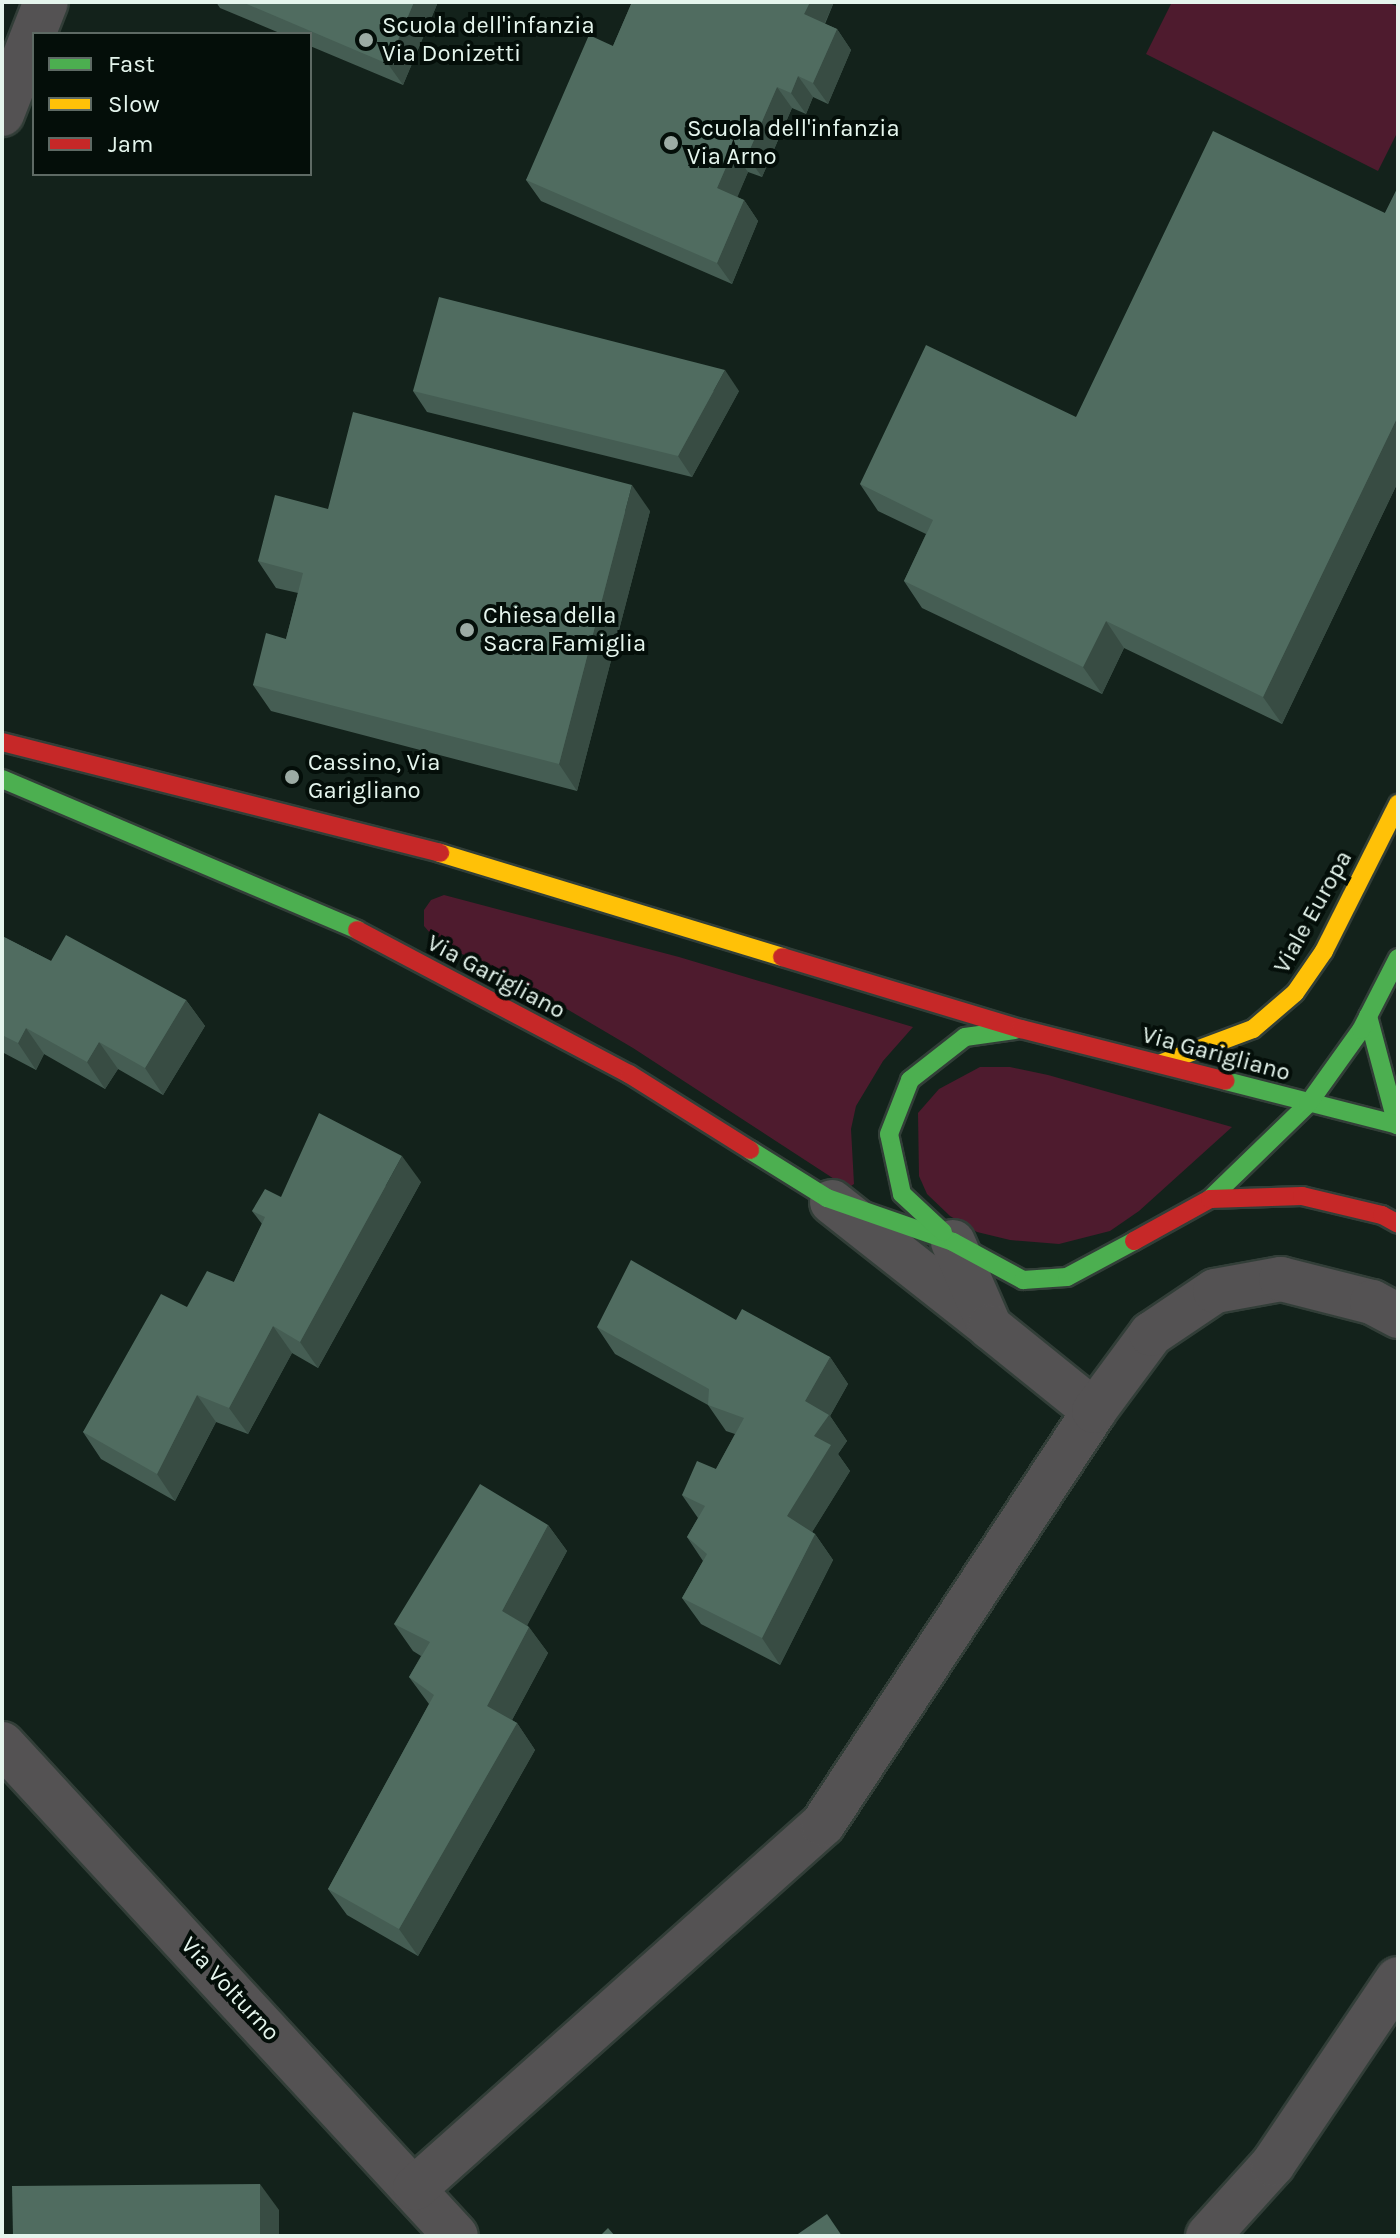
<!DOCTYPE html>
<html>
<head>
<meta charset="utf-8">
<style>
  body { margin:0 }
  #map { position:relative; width:1400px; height:2238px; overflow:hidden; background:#13221b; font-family:Karla,sans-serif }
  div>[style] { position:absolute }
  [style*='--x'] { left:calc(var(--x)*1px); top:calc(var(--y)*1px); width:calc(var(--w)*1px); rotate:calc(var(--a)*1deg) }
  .green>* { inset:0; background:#4e1b2e }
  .roads { filter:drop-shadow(2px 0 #323e38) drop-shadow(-2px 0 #323e38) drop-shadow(0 2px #323e38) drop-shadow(0 -2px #323e38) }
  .street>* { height:44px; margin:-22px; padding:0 22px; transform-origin:22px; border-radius:22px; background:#545253 }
  .fast>* { height:18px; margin:-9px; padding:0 9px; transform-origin:9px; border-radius:9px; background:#4caf50 }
  .slow>* { height:18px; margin:-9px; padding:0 9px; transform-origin:9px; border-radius:9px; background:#ffc107 }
  .jam>* { height:18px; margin:-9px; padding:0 9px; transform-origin:9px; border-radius:9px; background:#c62828 }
  .wall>* { inset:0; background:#455d53 }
  .shaded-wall>* { inset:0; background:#384c43 }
  .building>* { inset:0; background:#506c60 }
  .dots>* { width:22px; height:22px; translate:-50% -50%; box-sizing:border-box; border:4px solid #040e09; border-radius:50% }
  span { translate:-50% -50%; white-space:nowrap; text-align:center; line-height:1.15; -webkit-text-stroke:8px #040e09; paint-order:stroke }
  .poi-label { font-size:24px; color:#e5f5ed }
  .left { translate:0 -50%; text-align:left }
  .street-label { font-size:24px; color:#e5f5ed }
  .frame { position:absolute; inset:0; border:4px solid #e5f5ed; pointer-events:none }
  .legend { position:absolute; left:32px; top:32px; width:280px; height:144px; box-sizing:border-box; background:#040e09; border:2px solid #5e6a64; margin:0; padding:10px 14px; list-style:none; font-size:24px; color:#e5f5ed }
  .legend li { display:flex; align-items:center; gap:16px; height:40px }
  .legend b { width:40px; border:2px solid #5e6a64 }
</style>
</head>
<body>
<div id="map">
  <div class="green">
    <div style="clip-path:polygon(1172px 2px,1387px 2px,1398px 7px,1398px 131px,1378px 171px,1146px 54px)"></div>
    <div style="clip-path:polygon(444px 895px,679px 957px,913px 1027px,883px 1061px,856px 1106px,851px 1129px,854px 1184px,848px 1188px,633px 1048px,560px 1005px,437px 941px,424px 926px,424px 910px,431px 900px)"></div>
    <div style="clip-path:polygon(980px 1067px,1010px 1067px,1048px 1075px,1232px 1127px,1139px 1211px,1110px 1231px,1059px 1244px,1010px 1240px,977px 1232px,950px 1216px,927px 1194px,919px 1176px,918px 1113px,939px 1089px)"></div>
  </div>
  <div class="roads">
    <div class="street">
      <div style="--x:2;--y:114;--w:120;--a:-68.6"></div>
      <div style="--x:832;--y:1202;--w:195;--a:38.3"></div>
      <div style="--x:953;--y:1242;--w:93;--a:66.5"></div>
      <div style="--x:990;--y:1327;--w:134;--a:38.9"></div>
      <div style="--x:2;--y:1744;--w:669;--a:47.3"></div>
      <div style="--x:415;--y:2188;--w:547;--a:-41.74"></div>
      <div style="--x:823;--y:1824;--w:494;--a:-56.7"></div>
      <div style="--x:1094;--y:1411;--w:96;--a:-53.5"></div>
      <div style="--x:1151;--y:1334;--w:77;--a:-33.9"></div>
      <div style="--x:1215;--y:1291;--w:67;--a:-10.3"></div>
      <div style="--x:1281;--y:1279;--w:94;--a:14.2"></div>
      <div style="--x:1372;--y:1302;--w:30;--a:28"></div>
      <div style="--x:1208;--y:2236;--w:97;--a:-47.9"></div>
      <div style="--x:1273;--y:2164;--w:223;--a:-56"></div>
    </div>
    <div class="fast">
      <div style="--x:2;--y:779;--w:386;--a:23"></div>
      <div style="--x:1368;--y:1016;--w:113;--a:75.1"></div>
      <div style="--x:1226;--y:1081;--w:178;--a:14.3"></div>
      <div style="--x:750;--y:1150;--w:91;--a:31.9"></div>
      <div style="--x:827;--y:1198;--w:133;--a:19.2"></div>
      <div style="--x:953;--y:1242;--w:80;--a:28.5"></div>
      <div style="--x:1023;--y:1280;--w:44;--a:-3.9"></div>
      <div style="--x:1067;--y:1277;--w:76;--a:-28.2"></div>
      <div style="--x:1210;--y:1199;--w:136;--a:-44.1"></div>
      <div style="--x:1308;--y:1104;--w:91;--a:-54.4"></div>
      <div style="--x:1361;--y:1030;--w:81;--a:-62.8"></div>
      <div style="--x:943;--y:1232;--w:56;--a:-137.2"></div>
      <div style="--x:902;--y:1194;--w:61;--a:-102.2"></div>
      <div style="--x:889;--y:1134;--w:58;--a:-68.7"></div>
      <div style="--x:910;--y:1080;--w:70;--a:-38"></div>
      <div style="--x:965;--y:1037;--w:50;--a:-8"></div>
    </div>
    <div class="slow">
      <div style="--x:440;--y:853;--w:357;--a:16.9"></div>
      <div style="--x:1162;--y:1063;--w:97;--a:-20.5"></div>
      <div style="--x:1253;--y:1029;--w:55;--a:-40.6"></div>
      <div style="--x:1295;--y:993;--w:51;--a:-55.4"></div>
      <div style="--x:1324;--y:951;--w:165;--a:-63.3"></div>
    </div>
    <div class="jam">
      <div style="--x:2;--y:742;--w:452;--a:14.2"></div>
      <div style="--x:357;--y:930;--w:308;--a:27.9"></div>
      <div style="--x:629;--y:1074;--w:143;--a:32.1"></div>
      <div style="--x:782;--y:957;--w:250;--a:16.8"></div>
      <div style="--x:1021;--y:1029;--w:211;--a:14.2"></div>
      <div style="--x:1134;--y:1241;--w:87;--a:-28.9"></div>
      <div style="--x:1210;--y:1199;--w:92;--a:-1.9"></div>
      <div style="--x:1302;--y:1196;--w:82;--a:13.4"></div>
      <div style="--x:1382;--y:1215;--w:18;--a:29"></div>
    </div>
  </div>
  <div class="wall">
    <div style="clip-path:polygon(216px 2px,438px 2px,403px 85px,310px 46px,310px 34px,282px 34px,220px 8px)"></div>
    <div style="clip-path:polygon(632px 2px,834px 2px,825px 24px,837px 29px,851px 50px,828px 104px,813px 97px,806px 114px,792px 108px,762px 177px,748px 172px,737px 197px,744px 200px,758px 221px,732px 284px,541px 201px,526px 180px,613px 46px)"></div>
    <div style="clip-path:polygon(1398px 187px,1398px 482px,1282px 724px,1124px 648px,1102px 694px,922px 608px,904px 581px,926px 534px,878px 511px,860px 484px,1076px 417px,1385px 213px)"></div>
    <div style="clip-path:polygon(413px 391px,739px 391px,692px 477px,427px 412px)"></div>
    <div style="clip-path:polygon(328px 509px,650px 511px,577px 791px,271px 711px,253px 685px,286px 639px,298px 593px,276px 588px,258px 561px)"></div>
    <div style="clip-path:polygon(2px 936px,51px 961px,186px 1000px,205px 1026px,163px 1095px,118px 1069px,105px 1089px,44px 1054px,36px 1070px,2px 1052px)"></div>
    <div style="clip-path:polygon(421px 1182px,318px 1368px,292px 1353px,248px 1434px,216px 1422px,175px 1501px,101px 1459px,83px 1432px,187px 1307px,234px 1282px,262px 1224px,252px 1211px,281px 1197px)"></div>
    <div style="clip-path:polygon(736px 1320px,830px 1357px,848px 1384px,830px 1416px,847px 1441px,838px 1454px,850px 1471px,812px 1532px,815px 1534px,833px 1560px,780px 1665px,701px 1624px,682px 1598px,703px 1561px,687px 1537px,698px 1518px,682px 1495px,716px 1469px,735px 1434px,726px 1431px,708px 1405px,615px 1354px,597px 1327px)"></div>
    <div style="clip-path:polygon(548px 1525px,567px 1551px,527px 1625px,548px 1653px,512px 1720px,517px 1723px,535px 1750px,418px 1956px,347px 1915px,328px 1889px,429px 1704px,409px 1677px,421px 1656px,413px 1651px,394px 1624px)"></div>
  </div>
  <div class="shaded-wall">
    <div style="clip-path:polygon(414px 2px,438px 2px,403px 85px,388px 64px)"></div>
    <div style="clip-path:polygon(810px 2px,834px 2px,819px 36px,804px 14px)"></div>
    <div style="clip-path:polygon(837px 29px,851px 50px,828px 104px,813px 83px)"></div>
    <div style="clip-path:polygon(798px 76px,813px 97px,806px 114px,791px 93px)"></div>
    <div style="clip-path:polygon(777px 87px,792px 108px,762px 177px,747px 156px)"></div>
    <div style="clip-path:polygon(733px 151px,748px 172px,732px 210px,717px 188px)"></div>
    <div style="clip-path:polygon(744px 200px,758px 221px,732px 284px,717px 263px)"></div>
    <div style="clip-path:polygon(725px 370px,739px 391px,692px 477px,678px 456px)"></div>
    <div style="clip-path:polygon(1398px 416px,1398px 482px,1282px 724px,1263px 697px)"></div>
    <div style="clip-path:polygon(632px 485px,650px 511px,577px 791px,559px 764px)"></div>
    <div style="clip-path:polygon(1106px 621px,1124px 648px,1102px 694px,1083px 667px)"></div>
    <div style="clip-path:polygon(186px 1000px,205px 1026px,163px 1095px,145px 1068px)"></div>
    <div style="clip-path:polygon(26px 1028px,44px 1054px,36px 1070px,18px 1043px)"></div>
    <div style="clip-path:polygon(99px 1042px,118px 1069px,105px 1089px,87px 1062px)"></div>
    <div style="clip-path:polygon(402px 1156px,421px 1182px,318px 1368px,300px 1342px)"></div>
    <div style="clip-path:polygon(273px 1326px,292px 1353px,248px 1434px,229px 1408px)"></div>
    <div style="clip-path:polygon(830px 1357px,848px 1384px,830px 1416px,847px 1441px,838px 1454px,850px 1471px,806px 1542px,787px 1516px,814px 1436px,805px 1401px)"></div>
    <div style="clip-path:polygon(197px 1395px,216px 1422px,175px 1501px,157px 1474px)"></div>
    <div style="clip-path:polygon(548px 1525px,567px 1551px,521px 1637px,502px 1611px)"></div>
    <div style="clip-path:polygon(815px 1534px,833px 1560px,780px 1665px,762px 1638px)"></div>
    <div style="clip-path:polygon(529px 1627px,548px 1653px,505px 1733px,487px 1706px)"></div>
    <div style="clip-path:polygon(517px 1723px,535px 1750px,418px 1956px,399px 1929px)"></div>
    <div style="clip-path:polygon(260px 2184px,279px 2210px,279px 2236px,260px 2236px)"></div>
  </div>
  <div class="building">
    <div style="clip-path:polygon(242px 2px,414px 2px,388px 64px)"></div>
    <div style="clip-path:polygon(632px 2px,810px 2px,804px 14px,837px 29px,813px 83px,798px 76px,791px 93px,777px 87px,747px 156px,733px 151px,717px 188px,744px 200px,717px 263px,526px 180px,589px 35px,613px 46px)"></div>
    <div style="clip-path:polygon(1213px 131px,1385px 213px,1398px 187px,1398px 416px,1263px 697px,1106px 621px,1083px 667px,904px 581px,933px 520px,860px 484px,926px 345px,1076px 417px)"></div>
    <div style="clip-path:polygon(439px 297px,725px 370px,678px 456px,413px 391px)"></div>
    <div style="clip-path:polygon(353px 412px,632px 485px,559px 764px,253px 685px,266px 633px,286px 639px,303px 573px,258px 561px,275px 495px,328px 509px)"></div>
    <div style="clip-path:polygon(66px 935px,186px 1000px,145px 1068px,99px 1042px,87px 1062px,26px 1028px,18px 1043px,2px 1035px,2px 936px,51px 961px)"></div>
    <div style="clip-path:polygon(319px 1113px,402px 1156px,300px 1342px,273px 1326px,229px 1408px,197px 1395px,157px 1474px,83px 1432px,161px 1294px,187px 1307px,207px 1271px,234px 1282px,265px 1217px,252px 1211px,265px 1189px,281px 1197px)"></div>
    <div style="clip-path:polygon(631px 1260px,736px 1320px,742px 1309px,830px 1357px,805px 1401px,829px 1415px,814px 1436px,831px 1445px,787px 1516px,815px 1534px,762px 1638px,682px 1598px,707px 1554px,687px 1537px,705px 1506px,682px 1495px,697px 1461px,716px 1469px,744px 1418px,708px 1405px,709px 1389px,597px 1327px)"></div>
    <div style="clip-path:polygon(480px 1484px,548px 1525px,502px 1611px,529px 1627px,487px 1706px,517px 1723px,399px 1929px,328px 1889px,434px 1695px,409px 1677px,430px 1642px,394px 1624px)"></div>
    <div style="clip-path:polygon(260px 2184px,260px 2236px,13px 2236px,12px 2186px)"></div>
    <div style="clip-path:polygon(827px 2214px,842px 2236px,795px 2236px)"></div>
    <div style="clip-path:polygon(608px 2228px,615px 2236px,600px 2236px)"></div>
  </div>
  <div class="dots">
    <div style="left:366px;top:40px;background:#9caba4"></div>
    <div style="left:671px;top:143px;background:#9caba4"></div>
    <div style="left:467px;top:630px;background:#9caba4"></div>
    <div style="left:292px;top:777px;background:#9caba4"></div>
  </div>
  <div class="poi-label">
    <span class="left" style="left:382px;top:40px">Scuola dell'infanzia<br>Via Donizetti</span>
    <span class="left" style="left:687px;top:143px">Scuola dell'infanzia<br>Via Arno</span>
    <span class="left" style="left:483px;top:630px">Chiesa della<br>Sacra Famiglia</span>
    <span class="left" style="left:308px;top:777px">Cassino, Via<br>Garigliano</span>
  </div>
  <div class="street-label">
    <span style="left:1313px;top:912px;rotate:-61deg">Viale Europa</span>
    <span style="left:496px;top:977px;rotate:28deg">Via Garigliano</span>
    <span style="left:1216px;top:1054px;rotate:15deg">Via Garigliano</span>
    <span style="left:230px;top:1989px;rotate:47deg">Via Volturno</span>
  </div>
  <div class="frame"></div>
  <ul class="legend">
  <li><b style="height:10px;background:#4caf50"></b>Fast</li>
  <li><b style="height:10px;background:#ffc107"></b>Slow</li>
  <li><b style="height:10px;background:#c62828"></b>Jam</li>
  </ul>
</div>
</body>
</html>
